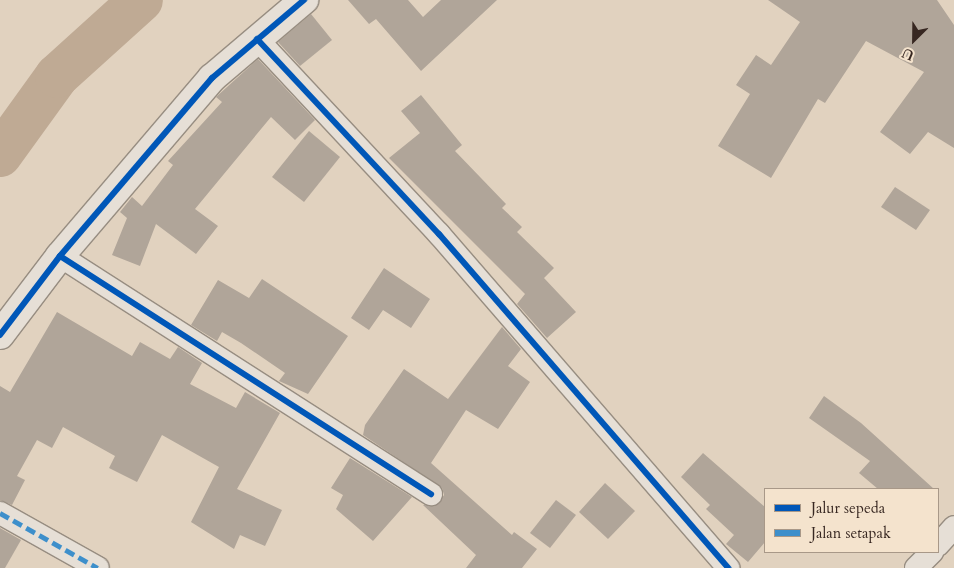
<!DOCTYPE html>
<html>
<head>
<meta charset="utf-8">
<style>
  body { margin:0 }
  #map { position:relative; width:954px; height:568px; overflow:hidden; background:#e1d2bf; font-family:Cardo,serif }
  div>[style] { position:absolute }
  [style*='--x'] { left:calc(var(--x)*1px); top:calc(var(--y)*1px); width:calc(var(--w)*1px); rotate:calc(var(--a)*1deg) }
  .river>* { height:44px; margin:-22px; padding:0 22px; transform-origin:22px; border-radius:22px; background:#bfaa94 }
  .building>* { inset:0; background:#b0a599 }
  .roads { filter:drop-shadow(1px 0 #978d81) drop-shadow(-1px 0 #978d81) drop-shadow(0 1px #978d81) drop-shadow(0 -1px #978d81) }
  .street>* { height:22px; margin:-11px; padding:0 11px; transform-origin:11px; border-radius:11px; background:#e6dfd6 }
  .secondary>* { height:28px; margin:-14px; padding:0 14px; transform-origin:14px; border-radius:14px; background:#e6dfd6 }
  .quiet>* { height:5px; margin-top:-2.5px; transform-origin:0; background:repeating-linear-gradient(90deg,#3d8fcb 0 10px,transparent 0 15px) }
  .cycleway>* { height:6px; margin:-3px; padding:0 3px; transform-origin:3px; border-radius:3px; background:#0057b8 }
  span { translate:-50% -50%; white-space:nowrap; text-align:center; line-height:1.15; -webkit-text-stroke:4px #f4e3cd; paint-order:stroke }
  .legend { position:absolute; left:764px; top:488px; width:175px; height:65px; box-sizing:border-box; background:#f4e3cd; border:1px solid #a89888; margin:0; padding:6px 9px; list-style:none; font-size:15px; color:#372721 }
  .legend li { display:flex; align-items:center; gap:10px; height:25px }
  .legend b { width:25px; border:1px solid #a89888 }
  .north { position:absolute; left:889px; top:15px; width:50px; height:50px; -webkit-text-stroke:4px #f4e3cd; paint-order:stroke; rotate:203deg; font-size:14px; font-weight:700; line-height:20px; text-align:center; color:#372721 }
  .north::after { content:''; display:block; margin:auto; width:18px; height:22px; background:#372721; clip-path:polygon(50% 0,100% 100%,50% 72%,0 100%) }
</style>
</head>
<body>
<div id="map">
  <div class="river">
    <div style="--x:0;--y:155;--w:97;--a:-54.2"></div>
    <div style="--x:57;--y:76;--w:113;--a:-42.1"></div>
  </div>
  <div class="building">
    <div style="clip-path:polygon(348px 0,408px 0,423px 17px,441px 0,497px 0,421px 71px,376px 19px,369px 24px)"></div>
    <div style="clip-path:polygon(768px 0,937px 0,954px 25px,954px 148px,928px 132px,910px 154px,880px 132px,924px 72px,866px 41px,825px 103px,818px 99px,771px 178px,718px 146px,750px 94px,736px 85px,756px 55px,771px 65px,800px 22px)"></div>
    <div style="clip-path:polygon(311px 14px,332px 40px,300px 66px,278px 42px)"></div>
    <div style="clip-path:polygon(258px 59px,315px 120px,295px 140px,271px 117px,195px 209px,218px 226px,196px 254px,156px 224px,140px 266px,112px 255px,127px 218px,120px 212px,132px 197px,142px 206px,173px 165px,168px 161px,222px 102px,216px 97px)"></div>
    <div style="clip-path:polygon(421px 95px,462px 145px,455px 151px,506px 204px,502px 208px,522px 227px,517px 232px,554px 268px,544px 278px,576px 312px,547px 338px,517px 304px,525px 294px,389px 158px,420px 133px,401px 111px)"></div>
    <div style="clip-path:polygon(309px 131px,340px 157px,304px 202px,272px 177px)"></div>
    <div style="clip-path:polygon(895px 187px,930px 210px,916px 230px,881px 207px)"></div>
    <div style="clip-path:polygon(384px 268px,430px 299px,411px 328px,383px 310px,369px 330px,351px 318px)"></div>
    <div style="clip-path:polygon(262px 279px,348px 336px,308px 394px,279px 381px,285px 373px,241px 343px,222px 332px,217px 341px,191px 325px,218px 280px,249px 298px)"></div>
    <div style="clip-path:polygon(57px 312px,132px 356px,140px 342px,170px 359px,178px 347px,202px 363px,190px 384px,236px 408px,245px 392px,280px 413px,237px 489px,282px 510px,265px 546px,240px 535px,234px 549px,191px 522px,219px 467px,162px 435px,137px 482px,109px 468px,115px 456px,63px 427px,52px 448px,37px 440px,17px 476px,25px 480px,12px 505px,0 500px,0 386px,10px 392px)"></div>
    <div style="clip-path:polygon(502px 327px,521px 349px,508px 366px,530px 382px,498px 429px,466px 410px,431px 463px,512px 535px,514px 532px,537px 549px,522px 568px,466px 568px,476px 555px,423px 505px,437px 505px,444px 495px,442px 488px,363px 435px,365px 425px,404px 369px,448px 399px)"></div>
    <div style="clip-path:polygon(824px 396px,861px 423px,934px 489px,878px 489px,859px 473px,870px 461px,809px 418px)"></div>
    <div style="clip-path:polygon(703px 453px,765px 507px,765px 542px,748px 562px,726px 544px,734px 535px,706px 509px,710px 505px,681px 477px)"></div>
    <div style="clip-path:polygon(350px 458px,412px 497px,373px 541px,336px 509px,343px 495px,331px 488px)"></div>
    <div style="clip-path:polygon(605px 483px,635px 511px,608px 539px,579px 512px)"></div>
    <div style="clip-path:polygon(556px 500px,576px 515px,550px 548px,530px 533px)"></div>
    <div style="clip-path:polygon(0 528px,21px 540px,5px 568px,0 568px)"></div>
  </div>
  <div class="roads">
    <div class="street">
      <div style="--x:257;--y:39;--w:267;--a:47"></div>
      <div style="--x:439;--y:234;--w:442;--a:49.1"></div>
      <div style="--x:60;--y:256;--w:441;--a:32.7"></div>
      <div style="--x:0;--y:513;--w:112;--a:29.3"></div>
      <div style="--x:938;--y:545;--w:24;--a:-48"></div>
      <div style="--x:916;--y:568;--w:23;--a:-45"></div>
    </div>
    <div class="secondary">
      <div style="--x:0;--y:335;--w:99;--a:-52.8"></div>
      <div style="--x:60;--y:256;--w:234;--a:-49.5"></div>
      <div style="--x:212;--y:78;--w:121;--a:-40.3"></div>
    </div>
  </div>
  <div class="quiet">
    <div style="--x:0;--y:513;--w:112;--a:29.3"></div>
  </div>
  <div class="cycleway">
    <div style="--x:257;--y:39;--w:267;--a:47"></div>
    <div style="--x:439;--y:234;--w:442;--a:49.1"></div>
    <div style="--x:60;--y:256;--w:441;--a:32.7"></div>
    <div style="--x:0;--y:335;--w:99;--a:-52.8"></div>
    <div style="--x:60;--y:256;--w:234;--a:-49.5"></div>
    <div style="--x:212;--y:78;--w:121;--a:-40.3"></div>
  </div>
  <ul class="legend">
  <li><b style="height:6px;background:#0057b8"></b>Jalur sepeda</li>
  <li><b style="height:6px;background:#3d8fcb"></b>Jalan setapak</li>
  </ul>
  <div class="north">U</div>
</div>
</body>
</html>
